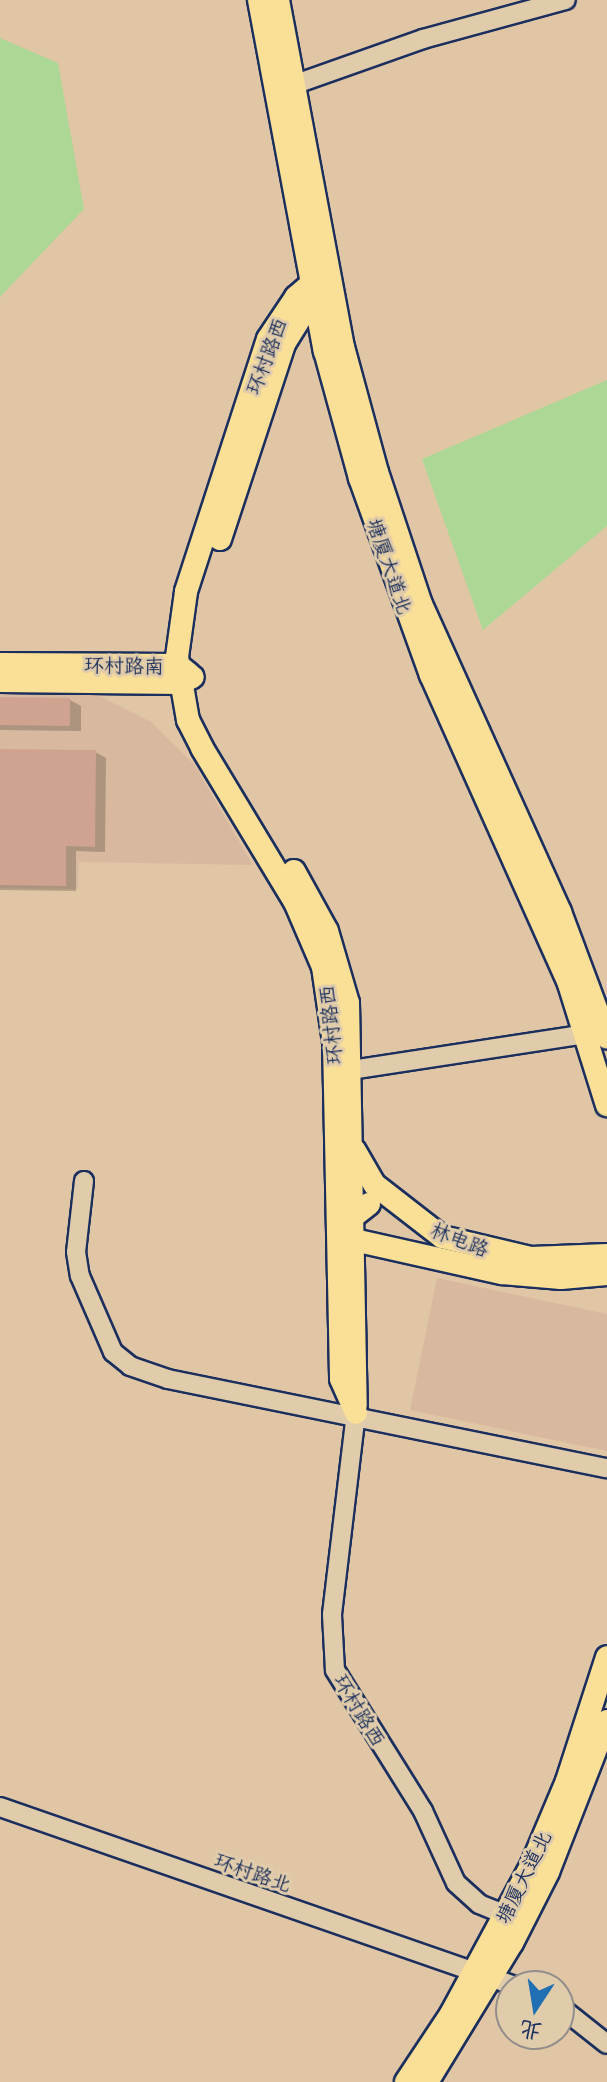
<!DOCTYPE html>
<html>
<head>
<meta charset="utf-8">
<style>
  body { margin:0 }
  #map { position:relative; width:607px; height:2082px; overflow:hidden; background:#e1c6a6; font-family:"Playpen Sans","LXGW WenKai TC",sans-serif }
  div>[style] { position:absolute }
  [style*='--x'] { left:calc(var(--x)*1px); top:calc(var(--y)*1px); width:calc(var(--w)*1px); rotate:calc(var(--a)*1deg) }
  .built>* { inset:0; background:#d8b99f }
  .green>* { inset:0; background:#add795 }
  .shadow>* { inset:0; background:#0003 }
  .building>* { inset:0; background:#d0a391 }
  .roads { filter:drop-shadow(2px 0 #1b2f5e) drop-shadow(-2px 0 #1b2f5e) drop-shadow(0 2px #1b2f5e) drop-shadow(0 -2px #1b2f5e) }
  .minor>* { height:18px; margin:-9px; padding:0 9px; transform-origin:9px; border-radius:9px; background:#e0ccaa }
  .major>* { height:22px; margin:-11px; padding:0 11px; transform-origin:11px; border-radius:11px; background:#fadf96 }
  span { translate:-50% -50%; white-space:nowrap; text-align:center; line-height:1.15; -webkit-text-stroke:6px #e0ccaa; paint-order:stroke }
  .street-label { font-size:20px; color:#1b2f5e }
  .north { position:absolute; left:495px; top:1970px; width:80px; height:80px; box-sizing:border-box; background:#e0ccaa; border:2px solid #918d8c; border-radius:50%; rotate:192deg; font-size:22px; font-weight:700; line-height:32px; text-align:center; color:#1b2f5e }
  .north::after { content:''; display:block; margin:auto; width:28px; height:36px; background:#1f6fb2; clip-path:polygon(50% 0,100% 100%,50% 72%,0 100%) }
</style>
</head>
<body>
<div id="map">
  <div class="built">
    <div style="clip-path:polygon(0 694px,97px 695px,151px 722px,194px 764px,253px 865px,79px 862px,78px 889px,0 888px)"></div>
    <div style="clip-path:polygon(437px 1278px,607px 1314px,607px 1451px,410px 1410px)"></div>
  </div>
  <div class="green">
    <div style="clip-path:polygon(0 38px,58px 63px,84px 209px,0 297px)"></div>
    <div style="clip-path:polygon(607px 380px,607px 526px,483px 630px,422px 459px)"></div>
  </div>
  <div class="shadow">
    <div style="clip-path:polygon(0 699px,70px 700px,81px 706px,81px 731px,0 730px)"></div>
    <div style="clip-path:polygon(0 751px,95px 752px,106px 758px,105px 852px,76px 851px,76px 891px,0 890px)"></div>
  </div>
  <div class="building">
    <div style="clip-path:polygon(0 697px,70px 698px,70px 726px,0 725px)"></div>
    <div style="clip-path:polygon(0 749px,96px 750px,95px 847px,66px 846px,66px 886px,0 885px)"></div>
  </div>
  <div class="roads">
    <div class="minor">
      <div style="--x:293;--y:85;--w:138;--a:-19.5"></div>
      <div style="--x:423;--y:39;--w:148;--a:-15.3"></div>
      <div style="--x:351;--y:1070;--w:238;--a:-8.7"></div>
      <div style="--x:84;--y:1181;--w:71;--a:96.4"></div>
      <div style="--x:76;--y:1252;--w:24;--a:81"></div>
      <div style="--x:80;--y:1276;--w:83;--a:66.5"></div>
      <div style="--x:113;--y:1352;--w:22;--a:39"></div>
      <div style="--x:130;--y:1366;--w:40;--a:18.9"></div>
      <div style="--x:168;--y:1379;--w:448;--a:11.5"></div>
      <div style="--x:356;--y:1413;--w:203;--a:96.8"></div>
      <div style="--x:332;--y:1615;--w:55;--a:86.9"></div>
      <div style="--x:335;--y:1670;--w:166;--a:58"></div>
      <div style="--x:423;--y:1811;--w:79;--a:65.4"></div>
      <div style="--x:456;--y:1883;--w:31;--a:42"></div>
      <div style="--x:479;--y:1904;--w:29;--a:22"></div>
      <div style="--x:0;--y:1807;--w:545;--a:19.17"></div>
      <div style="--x:559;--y:2006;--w:61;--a:38.4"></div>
    </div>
    <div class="major">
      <div style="--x:259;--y:0;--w:357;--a:79.4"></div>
      <div style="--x:325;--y:351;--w:132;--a:74.6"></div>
      <div style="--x:360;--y:478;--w:209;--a:70.2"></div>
      <div style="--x:431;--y:675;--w:338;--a:65.9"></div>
      <div style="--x:569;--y:984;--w:127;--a:72.6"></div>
      <div style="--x:278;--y:0;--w:353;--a:79.4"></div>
      <div style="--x:343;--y:347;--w:130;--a:74.8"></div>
      <div style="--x:377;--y:472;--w:139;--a:71.6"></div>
      <div style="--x:421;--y:604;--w:338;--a:65.7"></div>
      <div style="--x:560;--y:912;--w:134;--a:69.5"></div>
      <div style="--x:331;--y:288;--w:20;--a:-169"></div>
      <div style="--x:311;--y:284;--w:20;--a:139"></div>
      <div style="--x:296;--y:297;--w:50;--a:123.7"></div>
      <div style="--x:268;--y:339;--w:266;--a:108"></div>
      <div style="--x:186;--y:592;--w:66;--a:97.9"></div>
      <div style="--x:177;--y:657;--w:64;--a:80.1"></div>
      <div style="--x:188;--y:720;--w:31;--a:63"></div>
      <div style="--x:202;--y:748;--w:180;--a:58.9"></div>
      <div style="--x:295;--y:902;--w:71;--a:66.7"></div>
      <div style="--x:323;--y:967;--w:76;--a:81.7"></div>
      <div style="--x:334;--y:1042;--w:337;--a:88.8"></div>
      <div style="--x:341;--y:1379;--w:37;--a:66"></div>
      <div style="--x:220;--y:539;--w:205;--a:-71.8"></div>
      <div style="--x:284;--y:344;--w:36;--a:-58"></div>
      <div style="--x:303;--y:314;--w:38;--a:-43"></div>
      <div style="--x:0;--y:664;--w:178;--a:0.3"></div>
      <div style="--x:178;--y:665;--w:14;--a:39"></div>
      <div style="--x:0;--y:681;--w:180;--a:0.6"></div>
      <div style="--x:180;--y:683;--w:14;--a:-25"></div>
      <div style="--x:294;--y:871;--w:68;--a:61.2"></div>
      <div style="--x:327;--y:931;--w:75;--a:73.7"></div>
      <div style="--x:348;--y:1003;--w:402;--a:88.9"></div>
      <div style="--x:355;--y:1151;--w:39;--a:60"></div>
      <div style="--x:375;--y:1185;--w:85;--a:37.8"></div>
      <div style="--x:442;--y:1237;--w:91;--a:13.3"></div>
      <div style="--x:531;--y:1258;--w:76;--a:-2.3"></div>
      <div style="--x:369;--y:1204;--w:39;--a:142"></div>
      <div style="--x:338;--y:1228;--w:20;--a:37"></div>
      <div style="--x:354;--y:1240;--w:152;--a:12.6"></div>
      <div style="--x:502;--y:1273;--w:59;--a:4.8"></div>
      <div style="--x:561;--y:1278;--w:46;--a:-5"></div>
      <div style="--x:406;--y:2082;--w:82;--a:-56.5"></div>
      <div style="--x:451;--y:2014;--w:170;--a:-61.6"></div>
      <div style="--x:532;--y:1864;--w:90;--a:-67.1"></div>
      <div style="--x:567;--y:1781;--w:130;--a:-72.1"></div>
      <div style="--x:427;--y:2082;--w:163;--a:-58.6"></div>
      <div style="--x:512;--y:1943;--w:80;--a:-63.1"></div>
      <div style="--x:548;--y:1872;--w:162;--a:-68.7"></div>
    </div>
  </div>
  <div class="street-label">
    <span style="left:266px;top:356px;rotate:-69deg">环村路西</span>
    <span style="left:390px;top:566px;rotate:71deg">塘厦大道北</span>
    <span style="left:124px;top:665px;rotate:1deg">环村路南</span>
    <span style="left:330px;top:1025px;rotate:-96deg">环村路西</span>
    <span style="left:460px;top:1239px;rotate:21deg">林电路</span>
    <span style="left:360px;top:1710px;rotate:59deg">环村路西</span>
    <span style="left:253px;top:1872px;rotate:19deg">环村路北</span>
    <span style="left:523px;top:1877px;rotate:-64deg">塘厦大道北</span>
  </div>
  <div class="north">北</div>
</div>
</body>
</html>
